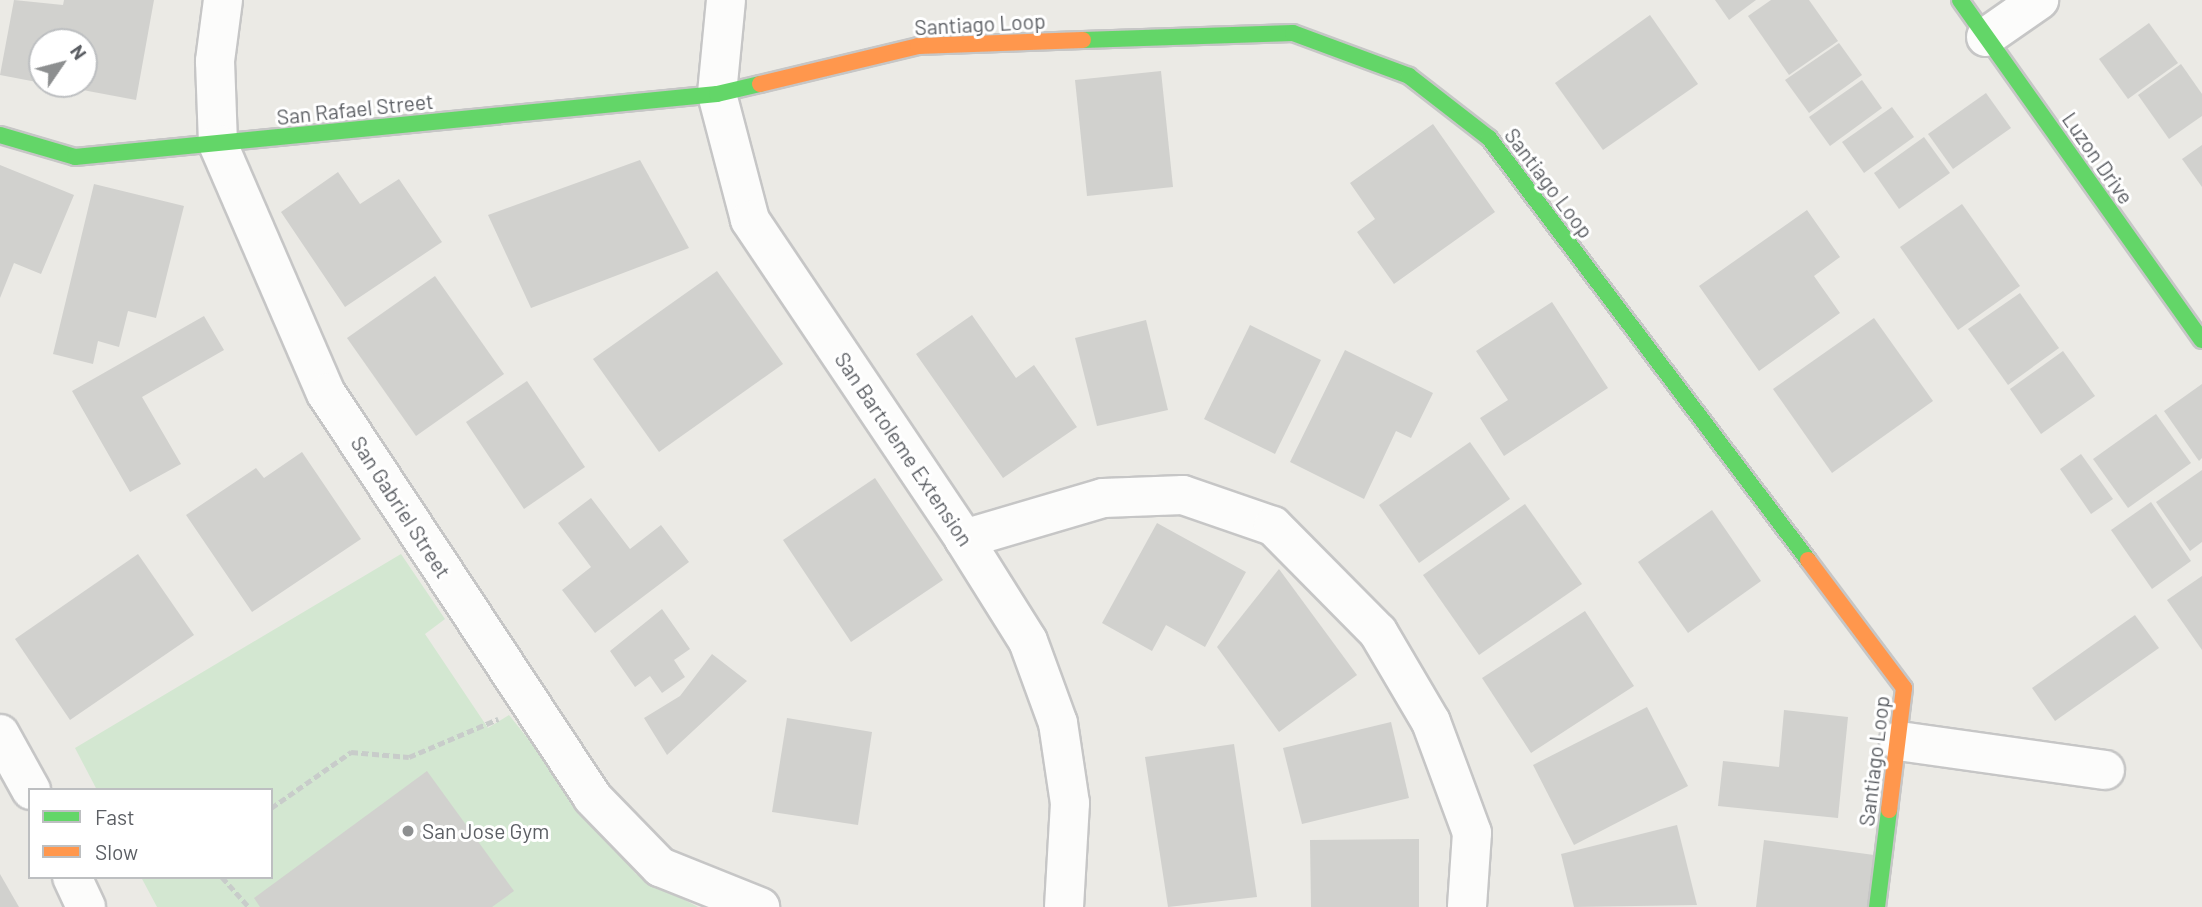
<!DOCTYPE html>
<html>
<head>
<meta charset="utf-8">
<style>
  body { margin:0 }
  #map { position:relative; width:2202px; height:907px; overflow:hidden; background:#ebeae5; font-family:Barlow,sans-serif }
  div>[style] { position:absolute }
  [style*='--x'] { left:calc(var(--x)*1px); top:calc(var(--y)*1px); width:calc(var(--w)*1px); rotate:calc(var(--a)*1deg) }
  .green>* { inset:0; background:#d3e7d1 }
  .building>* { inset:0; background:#d1d1ce }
  .path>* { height:4.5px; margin-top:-2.25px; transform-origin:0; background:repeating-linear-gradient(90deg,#c8ccca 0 7px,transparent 0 10.5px) }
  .roads { filter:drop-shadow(2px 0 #c6c6c6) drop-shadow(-2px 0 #c6c6c6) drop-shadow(0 2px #c6c6c6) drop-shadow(0 -2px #c6c6c6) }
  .street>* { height:38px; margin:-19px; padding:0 19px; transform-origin:19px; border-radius:19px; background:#fcfcfb }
  .fast>* { height:16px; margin:-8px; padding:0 8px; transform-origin:8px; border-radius:8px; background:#63d668 }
  .slow>* { height:16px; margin:-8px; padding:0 8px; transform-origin:8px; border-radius:8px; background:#ff974d }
  .dots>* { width:19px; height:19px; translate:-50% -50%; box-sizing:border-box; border:4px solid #fff; border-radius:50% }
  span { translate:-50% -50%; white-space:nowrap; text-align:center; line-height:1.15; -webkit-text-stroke:6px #fff; paint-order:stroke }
  .street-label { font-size:21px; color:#5b5e63 }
  .poi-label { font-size:21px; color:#5b5e63 }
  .left { translate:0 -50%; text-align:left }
  .legend { position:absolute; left:28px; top:788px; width:245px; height:91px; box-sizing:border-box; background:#fff; border:2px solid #bdbfc1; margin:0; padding:9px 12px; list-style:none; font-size:21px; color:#5b5e63 }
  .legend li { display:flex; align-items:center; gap:14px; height:35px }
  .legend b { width:35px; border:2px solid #bdbfc1 }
  .north { position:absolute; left:28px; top:28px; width:70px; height:70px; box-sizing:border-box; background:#fff; border:2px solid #bdbfc1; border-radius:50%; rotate:55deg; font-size:19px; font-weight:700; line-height:28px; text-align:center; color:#5b5e63 }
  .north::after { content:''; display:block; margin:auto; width:24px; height:32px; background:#8d8f90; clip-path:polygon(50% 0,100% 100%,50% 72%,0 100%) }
</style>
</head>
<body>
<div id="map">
  <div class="green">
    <div style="clip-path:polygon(401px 554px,445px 619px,425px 634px,488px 728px,509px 715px,636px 874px,698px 907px,157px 907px,141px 877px,271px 877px,271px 790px,97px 790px,75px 748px)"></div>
  </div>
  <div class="building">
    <div style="clip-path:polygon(14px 0,63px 5px,64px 0,154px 0,136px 100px,56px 85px,84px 84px,84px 42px,42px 42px,42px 83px,0 75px)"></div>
    <div style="clip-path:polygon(1715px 0,1756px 0,1729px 20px)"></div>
    <div style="clip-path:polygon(1771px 0,1809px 0,1838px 41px,1789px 75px,1748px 16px)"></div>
    <div style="clip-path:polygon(1650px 15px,1698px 84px,1603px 150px,1555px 83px)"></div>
    <div style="clip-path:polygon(2149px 23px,2178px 63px,2128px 99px,2099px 59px)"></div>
    <div style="clip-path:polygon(1839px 43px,1862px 75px,1809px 113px,1785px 80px)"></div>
    <div style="clip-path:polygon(2181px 64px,2202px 94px,2202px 116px,2169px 139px,2138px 95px)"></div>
    <div style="clip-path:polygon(1161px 71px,1173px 187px,1087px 196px,1075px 80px)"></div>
    <div style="clip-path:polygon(1862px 80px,1882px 108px,1830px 146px,1809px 117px)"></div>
    <div style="clip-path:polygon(1986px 93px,2011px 128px,1953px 169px,1928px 134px)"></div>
    <div style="clip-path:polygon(1892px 107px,1914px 137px,1864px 173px,1842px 142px)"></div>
    <div style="clip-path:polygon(1433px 124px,1495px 212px,1394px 284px,1357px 232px,1375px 219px,1350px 183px)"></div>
    <div style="clip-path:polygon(1924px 137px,1950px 173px,1899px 209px,1874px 173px)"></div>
    <div style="clip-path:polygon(2202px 145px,2202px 187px,2182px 159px)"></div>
    <div style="clip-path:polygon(640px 160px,689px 248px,531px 308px,488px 215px)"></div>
    <div style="clip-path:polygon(0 165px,74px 195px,41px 274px,14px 263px,0 298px)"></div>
    <div style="clip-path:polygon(338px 172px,360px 204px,399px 179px,442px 242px,345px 307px,281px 212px)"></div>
    <div style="clip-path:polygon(94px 184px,184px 206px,156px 318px,128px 311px,119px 347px,98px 341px,93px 364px,53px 354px)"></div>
    <div style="clip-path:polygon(1962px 204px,2020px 286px,1958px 330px,1900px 247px)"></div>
    <div style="clip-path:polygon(1807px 210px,1840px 257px,1814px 276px,1840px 313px,1759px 371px,1699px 286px)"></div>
    <div style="clip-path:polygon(717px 271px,783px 364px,659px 452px,593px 359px)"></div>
    <div style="clip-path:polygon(435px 276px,504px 374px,416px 436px,347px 338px)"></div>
    <div style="clip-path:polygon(2020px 293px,2059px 348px,2008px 385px,1968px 329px)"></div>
    <div style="clip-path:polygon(1552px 302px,1608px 388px,1504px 456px,1480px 418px,1508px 400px,1476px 351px)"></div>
    <div style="clip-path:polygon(972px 315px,1016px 378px,1034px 365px,1077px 427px,1003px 478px,916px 354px)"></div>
    <div style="clip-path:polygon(204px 316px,224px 350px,142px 397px,181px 464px,130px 492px,72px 391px)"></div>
    <div style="clip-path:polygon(1874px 318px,1933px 401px,1832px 473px,1773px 389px)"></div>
    <div style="clip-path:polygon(1146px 320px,1168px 410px,1097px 426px,1075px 338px)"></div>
    <div style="clip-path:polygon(1250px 325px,1321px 360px,1275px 454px,1204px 419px)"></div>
    <div style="clip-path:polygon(1345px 350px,1433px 393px,1411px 438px,1396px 431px,1364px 499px,1290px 462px)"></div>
    <div style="clip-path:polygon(2063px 351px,2095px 396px,2041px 434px,2010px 389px)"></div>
    <div style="clip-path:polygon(527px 381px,585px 467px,524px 509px,466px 422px)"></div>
    <div style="clip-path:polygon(2202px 384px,2202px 458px,2199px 461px,2164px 411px)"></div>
    <div style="clip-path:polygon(2156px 414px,2191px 463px,2128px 508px,2093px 459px)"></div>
    <div style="clip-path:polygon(1470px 442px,1510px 499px,1419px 563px,1379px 505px)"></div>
    <div style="clip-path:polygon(302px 452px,361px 539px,252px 612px,186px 515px,256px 468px,264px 478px)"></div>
    <div style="clip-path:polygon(2081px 454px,2113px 499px,2091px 514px,2060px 469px)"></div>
    <div style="clip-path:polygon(2202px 470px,2202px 542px,2190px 551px,2156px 502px)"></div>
    <div style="clip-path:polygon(875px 478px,943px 580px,851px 642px,783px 540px)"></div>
    <div style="clip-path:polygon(591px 498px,630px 549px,661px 525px,689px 562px,595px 633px,562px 590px,591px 567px,558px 523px)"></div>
    <div style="clip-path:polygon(2151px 502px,2191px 561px,2152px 589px,2111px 530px)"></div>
    <div style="clip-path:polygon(1525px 504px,1582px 584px,1479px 655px,1423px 575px)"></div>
    <div style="clip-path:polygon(1712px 510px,1761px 581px,1688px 633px,1638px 562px)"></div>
    <div style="clip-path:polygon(1157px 523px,1246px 572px,1205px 647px,1166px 625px,1152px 651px,1102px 623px)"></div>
    <div style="clip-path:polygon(138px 554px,194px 635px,70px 720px,15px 639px)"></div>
    <div style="clip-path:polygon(1279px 569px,1357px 675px,1279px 732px,1217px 647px)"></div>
    <div style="clip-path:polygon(2202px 576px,2202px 650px,2167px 600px)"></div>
    <div style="clip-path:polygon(662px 609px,690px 649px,674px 660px,685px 677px,662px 693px,650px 676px,635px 687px,610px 651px)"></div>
    <div style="clip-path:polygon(1585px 611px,1634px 686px,1531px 753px,1482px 678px)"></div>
    <div style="clip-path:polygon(2135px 615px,2159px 648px,2055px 721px,2032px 688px)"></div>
    <div style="clip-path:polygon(712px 654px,747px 681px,667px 755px,644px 718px,680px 696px)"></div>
    <div style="clip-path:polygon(1647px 707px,1688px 786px,1574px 845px,1533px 765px)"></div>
    <div style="clip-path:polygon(1784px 710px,1848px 717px,1838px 818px,1718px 806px,1723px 761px,1779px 767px)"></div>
    <div style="clip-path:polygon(787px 718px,872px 732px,858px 825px,772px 812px)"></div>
    <div style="clip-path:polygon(1391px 722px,1409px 798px,1302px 824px,1283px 748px)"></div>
    <div style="clip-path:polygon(1234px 744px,1257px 897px,1168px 907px,1145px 757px)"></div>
    <div style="clip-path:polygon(427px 771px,514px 891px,492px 907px,260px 907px,254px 898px)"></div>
    <div style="clip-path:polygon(1677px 825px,1697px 905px,1574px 907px,1561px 854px)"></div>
    <div style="clip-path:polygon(1419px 839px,1419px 907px,1311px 907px,1310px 840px)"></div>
    <div style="clip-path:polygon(1764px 840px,1874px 855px,1868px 907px,1756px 907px)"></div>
    <div style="clip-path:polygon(0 874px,19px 907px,0 907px)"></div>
  </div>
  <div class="path">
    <div style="--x:271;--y:808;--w:98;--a:-35"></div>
    <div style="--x:351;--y:752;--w:58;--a:4.9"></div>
    <div style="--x:409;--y:757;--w:97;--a:-23.1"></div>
    <div style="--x:222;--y:877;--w:40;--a:48"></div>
  </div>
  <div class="roads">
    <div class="street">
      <div style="--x:223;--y:0;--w:62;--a:97.5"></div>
      <div style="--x:215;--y:61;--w:83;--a:87.9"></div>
      <div style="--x:218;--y:144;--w:271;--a:66.6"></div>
      <div style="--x:326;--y:393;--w:484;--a:56.6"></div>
      <div style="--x:592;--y:797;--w:98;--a:45.8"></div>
      <div style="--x:660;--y:867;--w:108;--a:21.8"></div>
      <div style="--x:726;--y:0;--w:94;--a:95.5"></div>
      <div style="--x:717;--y:94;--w:130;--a:75.3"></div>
      <div style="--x:750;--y:220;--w:384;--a:56.1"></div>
      <div style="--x:964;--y:539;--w:120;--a:57.9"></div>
      <div style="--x:1028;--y:641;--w:87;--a:69.9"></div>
      <div style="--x:1058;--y:723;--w:81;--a:81.5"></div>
      <div style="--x:1070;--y:803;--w:104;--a:93.3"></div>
      <div style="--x:1986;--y:37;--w:65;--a:-34.9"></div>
      <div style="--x:964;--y:539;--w:145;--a:-16.4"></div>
      <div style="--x:1103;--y:498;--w:80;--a:-2.1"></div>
      <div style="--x:1183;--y:495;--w:95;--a:19"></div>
      <div style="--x:1273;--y:526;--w:149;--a:45.3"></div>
      <div style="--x:1378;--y:632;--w:104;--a:59.5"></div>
      <div style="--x:1431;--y:722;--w:118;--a:69.7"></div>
      <div style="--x:1472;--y:833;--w:74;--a:93.9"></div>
      <div style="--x:0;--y:734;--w:64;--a:61"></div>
      <div style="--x:1899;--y:741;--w:208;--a:8"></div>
      <div style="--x:72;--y:877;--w:33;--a:65"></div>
    </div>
    <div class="fast">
      <div style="--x:1960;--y:0;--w:417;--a:54.6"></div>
      <div style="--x:1083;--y:40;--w:210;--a:-1.9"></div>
      <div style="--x:1293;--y:33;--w:124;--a:20.3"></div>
      <div style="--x:1409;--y:76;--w:101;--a:37.8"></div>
      <div style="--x:1489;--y:138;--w:529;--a:52.91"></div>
      <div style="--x:0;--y:135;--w:78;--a:16.3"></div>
      <div style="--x:75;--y:157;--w:645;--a:-5.6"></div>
      <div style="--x:717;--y:94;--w:44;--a:-13.1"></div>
      <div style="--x:1877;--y:907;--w:98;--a:-82.9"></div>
    </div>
    <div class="slow">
      <div style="--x:760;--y:84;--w:163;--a:-13.5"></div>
      <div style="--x:918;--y:46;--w:165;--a:-2.1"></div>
      <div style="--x:1808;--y:560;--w:160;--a:53.1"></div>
      <div style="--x:1904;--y:688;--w:123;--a:97"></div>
    </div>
  </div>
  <div class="dots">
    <div style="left:408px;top:831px;background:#8d8f90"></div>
  </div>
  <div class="street-label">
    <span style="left:980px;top:24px;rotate:-3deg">Santiago Loop</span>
    <span style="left:355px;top:109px;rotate:-6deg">San Rafael Street</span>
    <span style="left:2098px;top:158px;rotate:55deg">Luzon Drive</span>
    <span style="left:1549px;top:183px;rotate:53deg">Santiago Loop</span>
    <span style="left:904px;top:449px;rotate:56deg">San Bartoleme Extension</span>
    <span style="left:401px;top:507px;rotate:57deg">San Gabriel Street</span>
    <span style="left:1874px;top:761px;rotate:-83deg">Santiago Loop</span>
  </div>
  <div class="poi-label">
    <span class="left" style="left:422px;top:831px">San Jose Gym</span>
  </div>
  <ul class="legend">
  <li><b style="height:9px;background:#63d668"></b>Fast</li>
  <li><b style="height:9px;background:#ff974d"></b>Slow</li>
  </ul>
  <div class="north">N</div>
</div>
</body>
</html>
